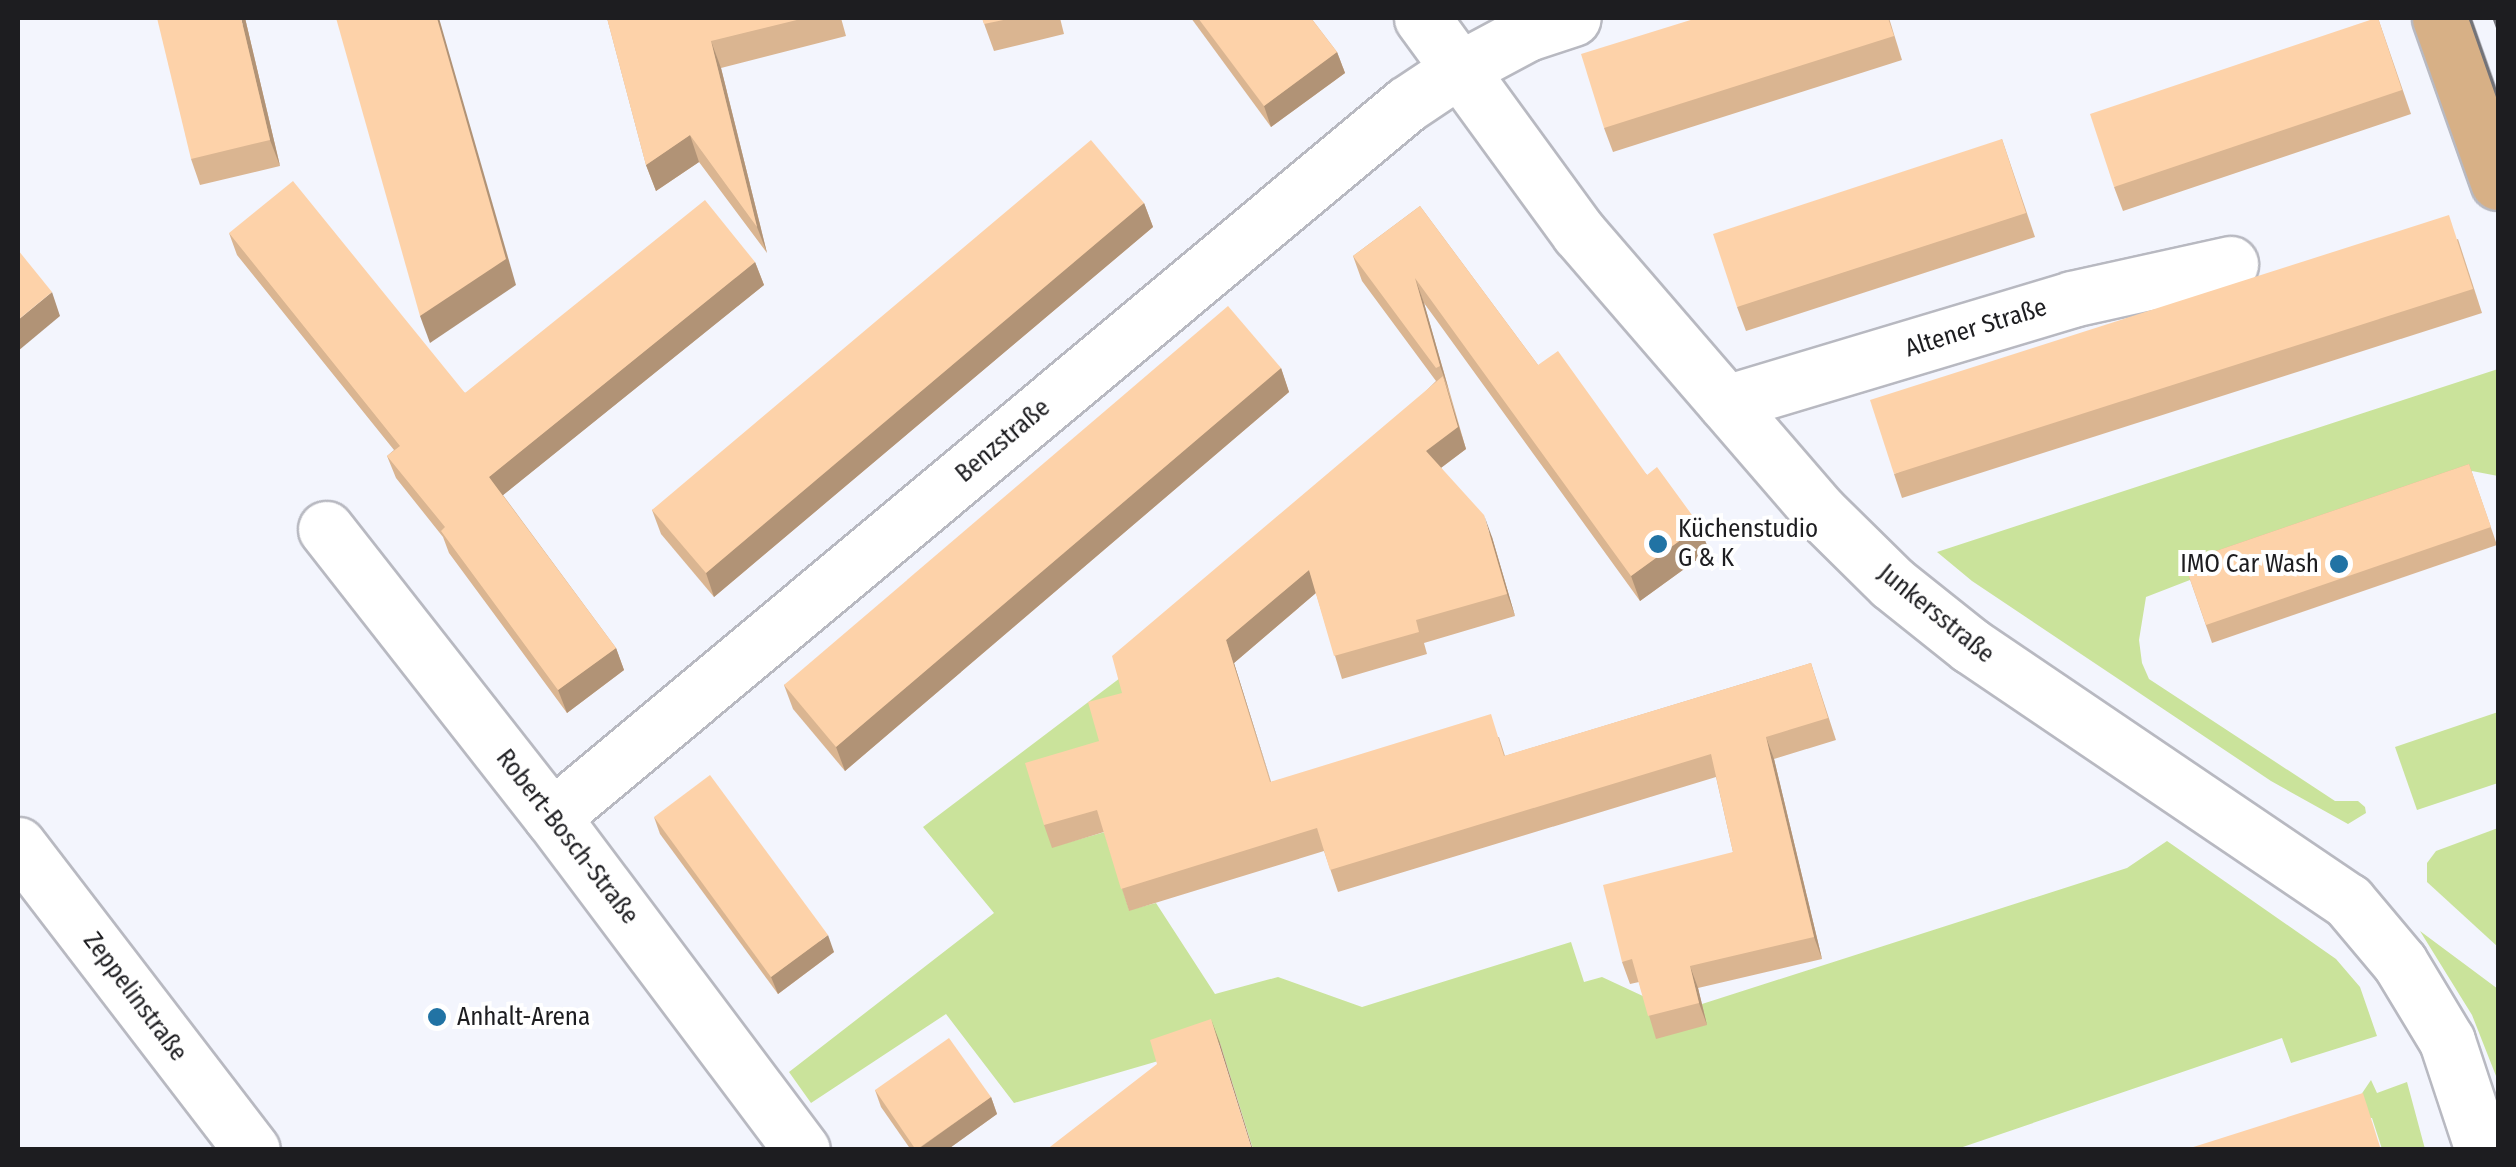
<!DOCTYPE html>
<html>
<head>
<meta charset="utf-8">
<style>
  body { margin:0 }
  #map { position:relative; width:2516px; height:1167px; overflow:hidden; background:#f3f5fd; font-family:"Fira Sans Condensed",sans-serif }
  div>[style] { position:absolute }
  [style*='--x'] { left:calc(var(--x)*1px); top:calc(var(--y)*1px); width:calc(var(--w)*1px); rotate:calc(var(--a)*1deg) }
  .green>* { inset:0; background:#cae39b }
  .roads { filter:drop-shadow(2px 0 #b8b9c1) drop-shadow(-2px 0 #b8b9c1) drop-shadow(0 2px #b8b9c1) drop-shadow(0 -2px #b8b9c1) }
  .minor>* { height:55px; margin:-27.5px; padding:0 27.5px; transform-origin:27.5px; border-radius:27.5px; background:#fff }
  .major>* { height:55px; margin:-27.5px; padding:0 27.5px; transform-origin:27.5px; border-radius:27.5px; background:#d7b086 }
  .tram>* { height:2.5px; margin:-1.25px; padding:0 1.25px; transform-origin:1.25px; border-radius:1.25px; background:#737378 }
  .wall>* { inset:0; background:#dab591 }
  .shaded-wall>* { inset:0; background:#b19376 }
  .building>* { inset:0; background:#fdd2a9 }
  .dots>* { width:28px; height:28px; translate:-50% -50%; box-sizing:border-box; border:5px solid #fff; border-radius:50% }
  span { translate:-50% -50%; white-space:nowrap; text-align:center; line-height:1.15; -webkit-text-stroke:8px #fff; paint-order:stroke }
  .street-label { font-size:25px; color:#1d1d20 }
  .poi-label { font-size:25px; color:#1d1d20 }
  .left { translate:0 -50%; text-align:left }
  .right { translate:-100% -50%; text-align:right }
  .frame { position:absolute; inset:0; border:20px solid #1d1d20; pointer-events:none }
</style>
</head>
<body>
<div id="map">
  <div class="green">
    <div style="clip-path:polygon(2498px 369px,2498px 476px,2472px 471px,2146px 597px,2139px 640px,2142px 663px,2149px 679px,2335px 801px,2358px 801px,2365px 807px,2366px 813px,2348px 824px,2271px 781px,1972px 581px,1937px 552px)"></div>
    <div style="clip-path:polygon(1120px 678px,1130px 715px,1107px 764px,1052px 847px,1105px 832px,1129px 910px,1156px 903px,1215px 994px,1278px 977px,1362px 1007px,1571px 942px,1584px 982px,1602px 977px,1645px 997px,1702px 1004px,2127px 868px,2167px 841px,2336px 959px,2360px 987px,2377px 1036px,2291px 1063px,2282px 1038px,1954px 1150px,1253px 1149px,1220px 1043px,1014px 1103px,946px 1014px,811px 1103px,789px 1072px,994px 913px,923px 827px)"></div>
    <div style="clip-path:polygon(2498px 712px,2498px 783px,2417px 810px,2395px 747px)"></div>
    <div style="clip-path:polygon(2498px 828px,2498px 947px,2427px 882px,2427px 863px,2436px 851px)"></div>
    <div style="clip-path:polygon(2420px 931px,2498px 989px,2498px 1081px,2472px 1015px)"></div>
    <div style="clip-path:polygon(2371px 1080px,2377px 1093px,2407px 1082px,2425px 1149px,2382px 1149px,2372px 1118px,2346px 1117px)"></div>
  </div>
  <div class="roads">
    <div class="minor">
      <div style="--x:1422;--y:18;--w:266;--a:53.9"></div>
      <div style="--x:1579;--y:233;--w:369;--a:49.2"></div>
      <div style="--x:1820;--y:512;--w:101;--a:44.6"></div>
      <div style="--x:1892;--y:583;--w:101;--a:38.6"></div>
      <div style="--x:1971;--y:646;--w:455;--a:34.1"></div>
      <div style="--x:2348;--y:901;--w:81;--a:50"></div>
      <div style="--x:2400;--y:963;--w:91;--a:58.9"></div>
      <div style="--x:2447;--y:1041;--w:115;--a:71.7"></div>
      <div style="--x:1726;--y:403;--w:361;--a:-16.7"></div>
      <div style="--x:2072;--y:299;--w:162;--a:-12.5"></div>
      <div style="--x:326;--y:529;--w:366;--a:51.9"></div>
      <div style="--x:552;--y:817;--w:416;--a:53.1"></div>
      <div style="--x:552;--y:817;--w:1113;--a:-39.83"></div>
      <div style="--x:1407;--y:104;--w:61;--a:-33.7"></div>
      <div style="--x:1458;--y:70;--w:78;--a:-28.2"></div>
      <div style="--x:1527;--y:33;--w:48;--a:-18.1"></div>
      <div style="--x:18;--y:845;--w:384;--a:52.5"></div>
    </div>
    <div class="major">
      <div style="--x:2440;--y:18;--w:174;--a:70.5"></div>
    </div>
  </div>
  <div class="tram">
    <div style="--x:2470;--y:18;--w:85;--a:70.7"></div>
    <div style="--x:2494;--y:18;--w:12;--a:70"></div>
  </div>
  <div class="wall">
    <div style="clip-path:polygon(245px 18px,280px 166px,200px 185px,191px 159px)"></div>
    <div style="clip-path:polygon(607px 18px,841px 18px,846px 36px,721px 68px,767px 253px,699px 162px,656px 191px,646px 165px)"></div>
    <div style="clip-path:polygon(982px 18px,1060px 18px,1064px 34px,994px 51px)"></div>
    <div style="clip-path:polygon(1191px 18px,1311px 18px,1337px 52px,1345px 73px,1271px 127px)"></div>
    <div style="clip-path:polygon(1697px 18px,1889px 18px,1902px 60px,1613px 152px,1604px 128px)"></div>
    <div style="clip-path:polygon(2378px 18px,2411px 114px,2123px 211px,2114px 187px)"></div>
    <div style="clip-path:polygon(2002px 139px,2035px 237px,1746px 331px,1737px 307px)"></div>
    <div style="clip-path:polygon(1144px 203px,1153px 227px,714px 597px,661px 534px,652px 510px)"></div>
    <div style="clip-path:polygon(1420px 206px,1538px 365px,1647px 475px,1709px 551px,1640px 601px,1424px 303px,1466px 449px,1441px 468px,1492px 537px,1515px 616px,1424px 643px,1427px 654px,1342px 679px,1316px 593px,1234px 663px,1271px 782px,1499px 737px,1505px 756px,1811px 663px,1836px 740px,1774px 759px,1822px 959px,1698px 988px,1707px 1025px,1656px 1039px,1639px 982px,1630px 984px,1622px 962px,1733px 852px,1716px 777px,1338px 892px,1324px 851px,1129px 911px,1104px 832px,1052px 848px,1044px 825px,1099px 741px,1122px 693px,1436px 381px,1362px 281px,1353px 256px)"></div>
    <div style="clip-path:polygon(229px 233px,465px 393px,755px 262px,764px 285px,503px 495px,616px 648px,624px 670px,567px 713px,449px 553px,443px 537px,396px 478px,387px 456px,394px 450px,237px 255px)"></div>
    <div style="clip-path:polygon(2458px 239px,2482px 313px,1902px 498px,1894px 474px)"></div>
    <div style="clip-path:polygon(1281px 368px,1289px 392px,845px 771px,793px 709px,784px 685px)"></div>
    <div style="clip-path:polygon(2469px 464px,2497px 545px,2212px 643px,2184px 562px)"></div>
    <div style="clip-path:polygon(654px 817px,834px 952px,778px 994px,660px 834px)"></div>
    <div style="clip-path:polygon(875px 1090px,991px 1097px,997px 1114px,947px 1150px,911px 1150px,881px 1107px)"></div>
  </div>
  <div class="shaded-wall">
    <div style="clip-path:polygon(241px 18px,245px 18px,280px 166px,270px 140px)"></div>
    <div style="clip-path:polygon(437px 18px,439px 18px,516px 285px,430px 343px,420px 316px)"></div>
    <div style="clip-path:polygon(711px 41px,721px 68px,767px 253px,757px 227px)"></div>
    <div style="clip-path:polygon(1337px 52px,1345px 73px,1271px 127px,1264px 106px)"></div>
    <div style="clip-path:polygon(690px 135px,699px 162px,656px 191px,646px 165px)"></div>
    <div style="clip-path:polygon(1144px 203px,1153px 227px,714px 597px,706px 573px)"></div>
    <div style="clip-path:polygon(755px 262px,764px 285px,497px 500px,489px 477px)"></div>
    <div style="clip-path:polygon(1415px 278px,1424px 303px,1449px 391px,1440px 366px)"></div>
    <div style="clip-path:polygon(52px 292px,60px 316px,18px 351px,18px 320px)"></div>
    <div style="clip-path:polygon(1281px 368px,1289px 392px,845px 771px,836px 747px)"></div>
    <div style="clip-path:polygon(1443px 376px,1466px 449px,1434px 473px,1426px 451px)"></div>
    <div style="clip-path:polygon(1484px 515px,1492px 537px,1515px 616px,1507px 594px)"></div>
    <div style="clip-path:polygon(1700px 526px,1709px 551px,1640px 601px,1631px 576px)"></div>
    <div style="clip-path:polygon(1309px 570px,1317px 592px,1234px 663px,1278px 804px,1226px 640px)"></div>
    <div style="clip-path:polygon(616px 648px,624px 670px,567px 713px,558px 690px)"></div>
    <div style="clip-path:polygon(1766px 737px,1774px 759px,1822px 959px,1814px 937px)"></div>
    <div style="clip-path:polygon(828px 935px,834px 952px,778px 994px,771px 977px)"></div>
    <div style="clip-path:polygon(1690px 966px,1698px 988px,1707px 1025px,1699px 1003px)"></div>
    <div style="clip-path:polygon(1211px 1019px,1220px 1043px,1253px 1150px,1252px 1150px)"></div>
    <div style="clip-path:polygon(991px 1097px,997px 1114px,947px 1150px,917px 1150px)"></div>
  </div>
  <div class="building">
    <div style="clip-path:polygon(157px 18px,241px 18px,270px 140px,191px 159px)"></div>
    <div style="clip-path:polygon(336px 18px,437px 18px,506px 259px,420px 316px)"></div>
    <div style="clip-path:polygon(607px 18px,805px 18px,711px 41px,757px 227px,690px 135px,646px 165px)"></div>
    <div style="clip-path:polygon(982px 18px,1013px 18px,984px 24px)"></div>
    <div style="clip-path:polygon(1198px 18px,1311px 18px,1337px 52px,1264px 106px)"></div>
    <div style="clip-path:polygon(1697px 18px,1888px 18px,1894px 36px,1604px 128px,1581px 54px)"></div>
    <div style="clip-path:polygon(2376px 18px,2378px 18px,2402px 90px,2114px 187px,2090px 114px)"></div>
    <div style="clip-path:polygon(2002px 139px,2026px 213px,1737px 307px,1713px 234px)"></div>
    <div style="clip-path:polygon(1091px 140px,1144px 203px,706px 573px,652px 510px)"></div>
    <div style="clip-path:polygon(293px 181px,465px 393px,705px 200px,755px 262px,489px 477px,616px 648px,558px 690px,441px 531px,445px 527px,387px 456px,400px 446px,229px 233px)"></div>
    <div style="clip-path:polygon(1420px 206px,1538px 365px,1558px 351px,1647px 475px,1657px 467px,1700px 526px,1631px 576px,1415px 278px,1440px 366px,1436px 368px,1353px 256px)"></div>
    <div style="clip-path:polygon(2449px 215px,2473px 289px,1894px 474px,1870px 400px)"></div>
    <div style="clip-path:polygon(18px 250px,52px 292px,18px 320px)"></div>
    <div style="clip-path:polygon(1228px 306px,1281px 368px,836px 747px,784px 685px)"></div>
    <div style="clip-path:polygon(1443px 376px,1458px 427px,1426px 451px,1484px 515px,1507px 594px,1416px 620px,1419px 632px,1334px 656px,1309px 570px,1226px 640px,1270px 782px,1491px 714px,1504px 756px,1811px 663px,1828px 718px,1766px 737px,1814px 937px,1690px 966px,1699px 1003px,1648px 1016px,1632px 959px,1622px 962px,1603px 885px,1733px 852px,1711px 754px,1330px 870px,1317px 828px,1121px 889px,1097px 810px,1044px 825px,1025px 763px,1099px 741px,1088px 702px,1122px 693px,1112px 656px)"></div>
    <div style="clip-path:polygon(2469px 464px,2491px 527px,2206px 625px,2184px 562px)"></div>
    <div style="clip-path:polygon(710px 775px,828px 935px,771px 977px,654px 817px)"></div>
    <div style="clip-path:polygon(1211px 1019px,1252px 1150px,1046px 1150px,1157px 1064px,1150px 1040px)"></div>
    <div style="clip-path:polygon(949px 1038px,991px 1097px,916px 1150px,875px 1090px)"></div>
    <div style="clip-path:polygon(2363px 1093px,2381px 1150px,2184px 1150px)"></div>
  </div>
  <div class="dots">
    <div style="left:1658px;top:544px;background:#2173a4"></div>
    <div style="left:2339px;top:564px;background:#2173a4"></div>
    <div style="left:437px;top:1017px;background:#2173a4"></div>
  </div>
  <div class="street-label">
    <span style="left:1976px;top:328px;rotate:-17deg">Altener Straße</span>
    <span style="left:1003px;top:441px;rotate:-40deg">Benzstraße</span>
    <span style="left:1936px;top:614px;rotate:39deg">Junkersstraße</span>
    <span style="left:567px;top:837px;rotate:52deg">Robert-Bosch-Straße</span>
    <span style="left:135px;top:997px;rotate:53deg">Zeppelinstraße</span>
  </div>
  <div class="poi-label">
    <span class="left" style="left:1678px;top:544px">Küchenstudio<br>G &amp; K</span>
    <span class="right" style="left:2319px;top:564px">IMO Car Wash</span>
    <span class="left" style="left:457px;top:1017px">Anhalt-Arena</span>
  </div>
  <div class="frame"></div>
</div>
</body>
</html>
